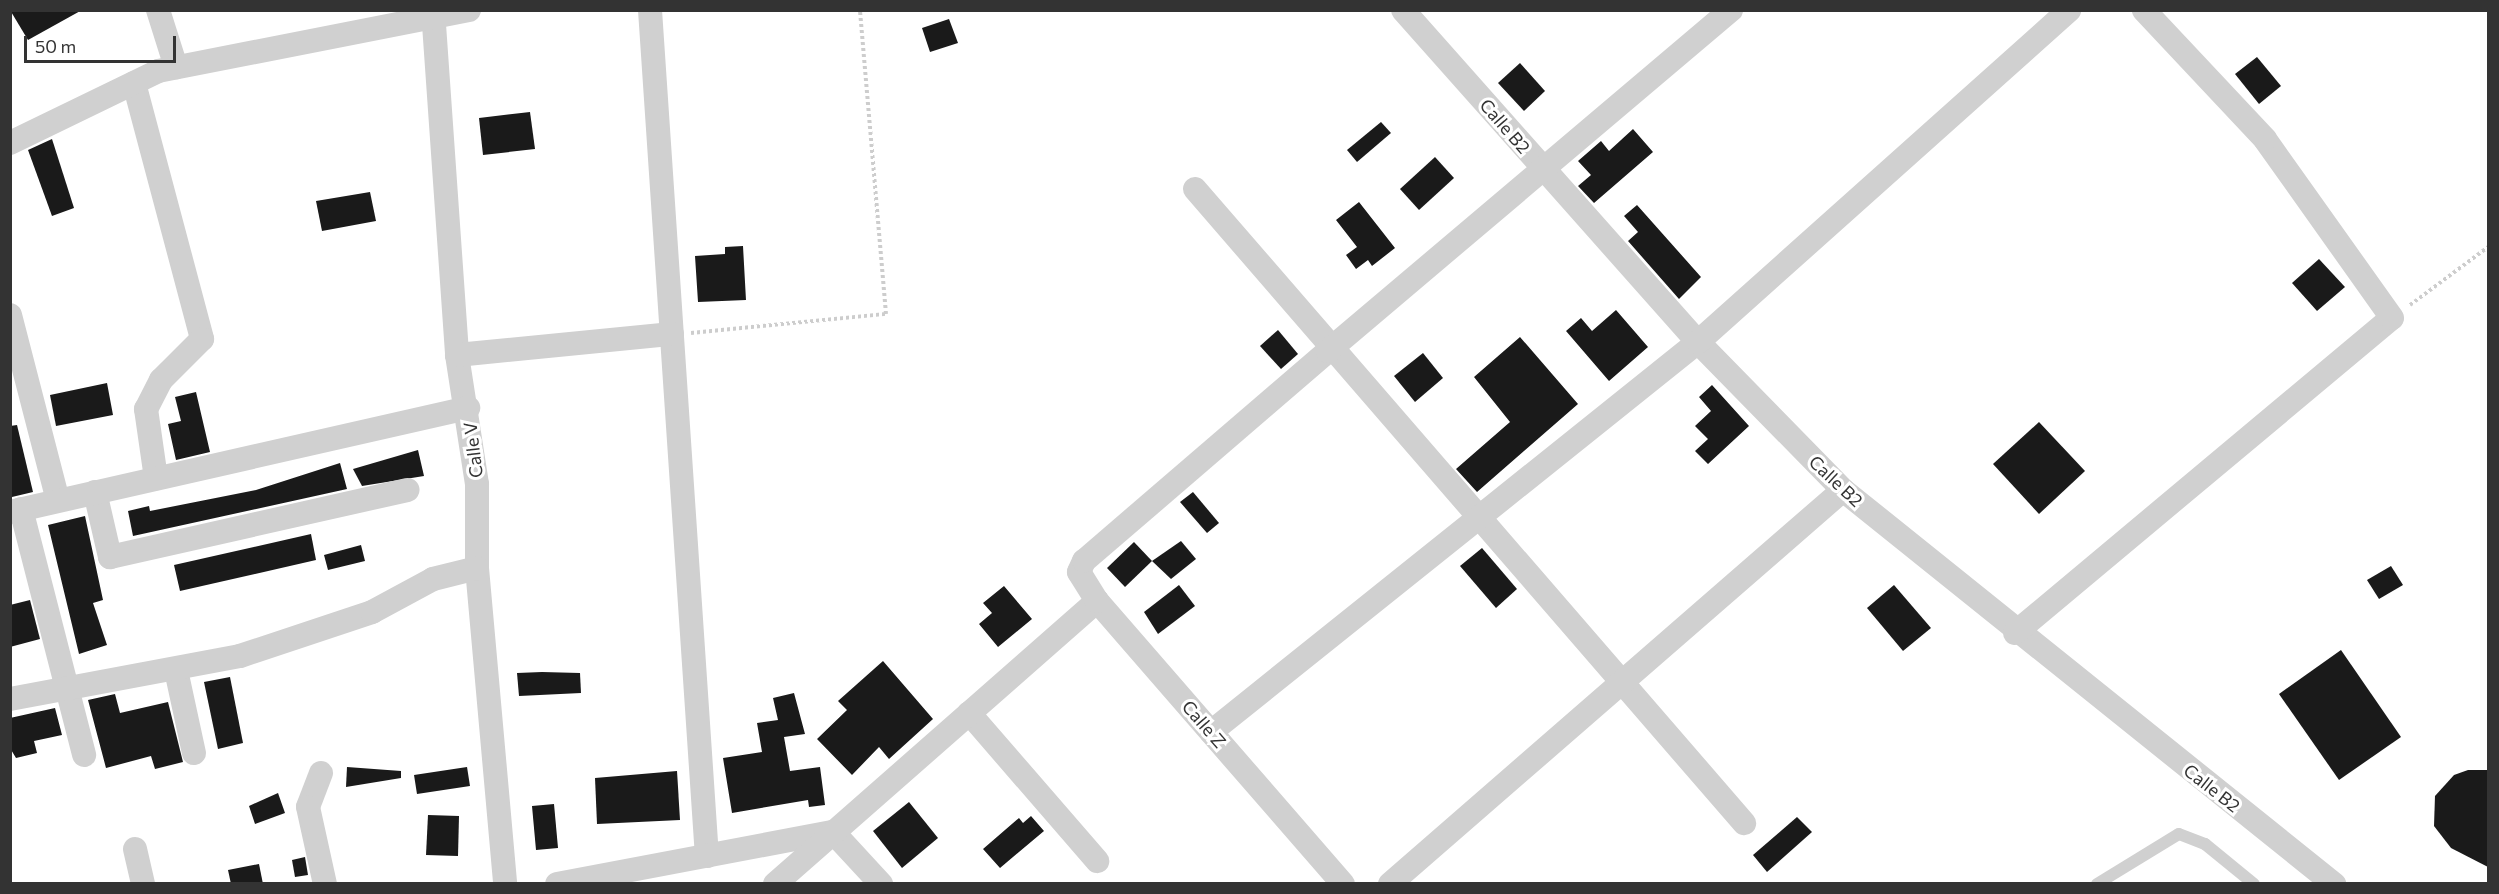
<!DOCTYPE html>
<html>
<head>
<meta charset="utf-8">
<style>
  body { margin:0 }
  #map { position:relative; width:2499px; height:894px; overflow:hidden; background:#fff; font-family:Commissioner,sans-serif }
  div>[style] { position:absolute }
  [style*='--x'] { left:calc(var(--x)*1px); top:calc(var(--y)*1px); width:calc(var(--w)*1px); rotate:calc(var(--a)*1deg) }
  .building>* { inset:0; background:#1a1a1a }
  .path>* { height:4px; margin-top:-2px; transform-origin:0; background:repeating-linear-gradient(90deg,#cdcdcd 0 3px,transparent 0 6px) }
  .service>* { height:12px; margin:-6px; padding:0 6px; transform-origin:6px; border-radius:6px; background:#d0d0d0 }
  .minor>* { height:24px; margin:-12px; padding:0 12px; transform-origin:12px; border-radius:12px; background:#d0d0d0 }
  span { translate:-50% -50%; white-space:nowrap; text-align:center; line-height:1.15; -webkit-text-stroke:6px #fff; paint-order:stroke }
  .street-label { font-size:18px; color:#333 }
  .frame { position:absolute; inset:0; border:12px solid #333; pointer-events:none }
  .scale { position:absolute; left:24px; top:36px; width:152px; height:27px; box-sizing:border-box; border:3px solid #333; border-top:0; padding-left:8px; font-size:18px; line-height:21px; white-space:nowrap; color:#333; -webkit-text-stroke:4px #fff; paint-order:stroke }
</style>
</head>
<body>
<div id="map">
  <div class="building">
    <div style="clip-path:polygon(10px 10px,82px 10px,28px 40px)"></div>
    <div style="clip-path:polygon(949px 19px,958px 43px,930px 52px,922px 28px)"></div>
    <div style="clip-path:polygon(2257px 57px,2281px 86px,2259px 104px,2235px 74px)"></div>
    <div style="clip-path:polygon(1520px 63px,1545px 91px,1524px 111px,1498px 83px)"></div>
    <div style="clip-path:polygon(530px 112px,535px 149px,483px 155px,479px 118px)"></div>
    <div style="clip-path:polygon(1381px 122px,1391px 133px,1357px 162px,1347px 150px)"></div>
    <div style="clip-path:polygon(1633px 129px,1653px 152px,1594px 203px,1578px 186px,1591px 175px,1578px 161px,1601px 141px,1609px 151px)"></div>
    <div style="clip-path:polygon(52px 139px,74px 208px,52px 216px,28px 150px)"></div>
    <div style="clip-path:polygon(1435px 157px,1454px 178px,1419px 210px,1400px 189px)"></div>
    <div style="clip-path:polygon(370px 192px,376px 221px,322px 231px,316px 201px)"></div>
    <div style="clip-path:polygon(1359px 202px,1395px 248px,1372px 266px,1368px 260px,1356px 269px,1346px 255px,1357px 247px,1336px 220px)"></div>
    <div style="clip-path:polygon(1637px 205px,1701px 277px,1679px 299px,1628px 241px,1638px 232px,1624px 216px)"></div>
    <div style="clip-path:polygon(743px 246px,746px 300px,698px 302px,695px 256px,725px 254px,725px 247px)"></div>
    <div style="clip-path:polygon(2319px 259px,2345px 287px,2317px 311px,2292px 283px)"></div>
    <div style="clip-path:polygon(1616px 310px,1648px 347px,1609px 381px,1566px 331px,1581px 318px,1592px 331px)"></div>
    <div style="clip-path:polygon(1278px 330px,1298px 354px,1281px 369px,1260px 346px)"></div>
    <div style="clip-path:polygon(1520px 337px,1578px 404px,1477px 492px,1456px 469px,1510px 422px,1474px 377px)"></div>
    <div style="clip-path:polygon(1423px 353px,1443px 378px,1415px 402px,1394px 376px)"></div>
    <div style="clip-path:polygon(107px 383px,113px 415px,56px 426px,50px 395px)"></div>
    <div style="clip-path:polygon(1712px 385px,1749px 426px,1708px 464px,1695px 451px,1708px 439px,1695px 426px,1711px 411px,1699px 397px)"></div>
    <div style="clip-path:polygon(196px 392px,210px 452px,176px 460px,168px 424px,181px 421px,175px 397px)"></div>
    <div style="clip-path:polygon(2039px 422px,2085px 471px,2039px 514px,1993px 464px)"></div>
    <div style="clip-path:polygon(17px 425px,33px 492px,12px 497px,10px 426px)"></div>
    <div style="clip-path:polygon(418px 450px,424px 476px,362px 486px,353px 469px)"></div>
    <div style="clip-path:polygon(340px 463px,347px 489px,133px 536px,128px 511px,149px 506px,150px 511px,256px 490px)"></div>
    <div style="clip-path:polygon(1193px 492px,1219px 523px,1207px 533px,1180px 502px)"></div>
    <div style="clip-path:polygon(85px 516px,103px 600px,93px 603px,107px 645px,79px 654px,48px 525px)"></div>
    <div style="clip-path:polygon(311px 534px,316px 560px,180px 591px,174px 565px)"></div>
    <div style="clip-path:polygon(1181px 541px,1196px 559px,1171px 579px,1152px 561px)"></div>
    <div style="clip-path:polygon(1134px 542px,1152px 561px,1125px 587px,1107px 568px)"></div>
    <div style="clip-path:polygon(361px 545px,365px 561px,328px 570px,324px 555px)"></div>
    <div style="clip-path:polygon(1482px 548px,1517px 589px,1496px 608px,1460px 566px)"></div>
    <div style="clip-path:polygon(2391px 566px,2403px 585px,2379px 599px,2367px 580px)"></div>
    <div style="clip-path:polygon(1179px 585px,1195px 606px,1158px 634px,1144px 612px)"></div>
    <div style="clip-path:polygon(1894px 585px,1931px 628px,1903px 651px,1867px 608px)"></div>
    <div style="clip-path:polygon(1004px 586px,1032px 619px,998px 647px,979px 624px,992px 613px,983px 603px)"></div>
    <div style="clip-path:polygon(30px 600px,40px 639px,10px 647px,10px 605px)"></div>
    <div style="clip-path:polygon(2341px 650px,2401px 737px,2339px 780px,2279px 694px)"></div>
    <div style="clip-path:polygon(883px 661px,933px 719px,889px 759px,879px 747px,852px 775px,817px 739px,847px 710px,838px 701px)"></div>
    <div style="clip-path:polygon(542px 672px,580px 673px,581px 693px,519px 696px,517px 673px)"></div>
    <div style="clip-path:polygon(230px 677px,243px 743px,218px 749px,204px 682px)"></div>
    <div style="clip-path:polygon(794px 693px,805px 734px,784px 737px,790px 771px,820px 767px,825px 805px,809px 807px,808px 800px,732px 813px,723px 758px,762px 752px,757px 723px,778px 720px,773px 698px)"></div>
    <div style="clip-path:polygon(115px 694px,120px 713px,168px 702px,183px 762px,155px 769px,151px 756px,106px 768px,88px 700px)"></div>
    <div style="clip-path:polygon(55px 708px,62px 735px,34px 741px,37px 753px,16px 758px,10px 748px,10px 718px)"></div>
    <div style="clip-path:polygon(347px 767px,401px 771px,401px 778px,346px 787px)"></div>
    <div style="clip-path:polygon(467px 767px,470px 786px,417px 794px,414px 775px)"></div>
    <div style="clip-path:polygon(2468px 770px,2488px 770px,2488px 867px,2451px 848px,2434px 826px,2435px 796px,2454px 775px)"></div>
    <div style="clip-path:polygon(677px 771px,680px 820px,597px 824px,595px 778px)"></div>
    <div style="clip-path:polygon(278px 793px,285px 813px,255px 824px,249px 806px)"></div>
    <div style="clip-path:polygon(909px 802px,938px 838px,902px 868px,873px 831px)"></div>
    <div style="clip-path:polygon(554px 804px,558px 848px,536px 850px,532px 806px)"></div>
    <div style="clip-path:polygon(428px 815px,459px 816px,458px 856px,426px 855px)"></div>
    <div style="clip-path:polygon(1031px 816px,1044px 831px,1000px 868px,983px 849px,1019px 818px,1023px 823px)"></div>
    <div style="clip-path:polygon(1797px 817px,1812px 832px,1767px 872px,1753px 855px)"></div>
    <div style="clip-path:polygon(305px 857px,308px 875px,295px 877px,292px 860px)"></div>
    <div style="clip-path:polygon(259px 864px,263px 884px,231px 884px,228px 870px)"></div>
  </div>
  <div class="path">
    <div style="--x:2410;--y:305;--w:97;--a:-36.6"></div>
    <div style="--x:691;--y:333;--w:196;--a:-5.6"></div>
    <div style="--x:886;--y:314;--w:305;--a:-94.9"></div>
  </div>
  <div class="service">
    <div style="--x:2097;--y:884;--w:96;--a:-31.4"></div>
    <div style="--x:2179;--y:834;--w:28;--a:21"></div>
    <div style="--x:2205;--y:844;--w:63;--a:39.2"></div>
  </div>
  <div class="minor">
    <div style="--x:158;--y:10;--w:60;--a:72.5"></div>
    <div style="--x:433;--y:10;--w:346;--a:86"></div>
    <div style="--x:457;--y:355;--w:131;--a:81.2"></div>
    <div style="--x:477;--y:484;--w:84;--a:90"></div>
    <div style="--x:477;--y:568;--w:317;--a:84.9"></div>
    <div style="--x:650;--y:10;--w:848;--a:86.15"></div>
    <div style="--x:1403;--y:10;--w:444;--a:48.4"></div>
    <div style="--x:1698;--y:342;--w:207;--a:45.6"></div>
    <div style="--x:1843;--y:490;--w:630;--a:38.75"></div>
    <div style="--x:134;--y:83;--w:265;--a:75.1"></div>
    <div style="--x:202;--y:339;--w:58;--a:135"></div>
    <div style="--x:161;--y:380;--w:33;--a:117"></div>
    <div style="--x:146;--y:409;--w:70;--a:81.8"></div>
    <div style="--x:10;--y:143;--w:165;--a:-25.9"></div>
    <div style="--x:158;--y:71;--w:317;--a:-11.1"></div>
    <div style="--x:1195;--y:189;--w:839;--a:49.11"></div>
    <div style="--x:10;--y:315;--w:191;--a:75.5"></div>
    <div style="--x:457;--y:355;--w:216;--a:-5.6"></div>
    <div style="--x:95;--y:492;--w:67;--a:77"></div>
    <div style="--x:110;--y:557;--w:305;--a:-12.7"></div>
    <div style="--x:21;--y:509;--w:254;--a:75.6"></div>
    <div style="--x:10;--y:512;--w:470;--a:-12.8"></div>
    <div style="--x:2015;--y:633;--w:491;--a:-39.9"></div>
    <div style="--x:2392;--y:318;--w:219;--a:-125.4"></div>
    <div style="--x:2265;--y:139;--w:177;--a:-133.2"></div>
    <div style="--x:176;--y:670;--w:85;--a:77.8"></div>
    <div style="--x:10;--y:699;--w:234;--a:-10.6"></div>
    <div style="--x:240;--y:656;--w:139;--a:-18.4"></div>
    <div style="--x:372;--y:612;--w:69;--a:-28.4"></div>
    <div style="--x:433;--y:579;--w:45;--a:-14"></div>
    <div style="--x:969;--y:713;--w:196;--a:49.1"></div>
    <div style="--x:1211;--y:732;--w:624;--a:-38.69"></div>
    <div style="--x:1698;--y:342;--w:498;--a:-41.8"></div>
    <div style="--x:321;--y:773;--w:36;--a:111"></div>
    <div style="--x:308;--y:807;--w:79;--a:77.6"></div>
    <div style="--x:135;--y:849;--w:36;--a:77"></div>
    <div style="--x:557;--y:884;--w:281;--a:-10.7"></div>
    <div style="--x:833;--y:832;--w:71;--a:47.3"></div>
    <div style="--x:775;--y:884;--w:429;--a:-41.3"></div>
    <div style="--x:1343;--y:884;--w:375;--a:-131"></div>
    <div style="--x:1097;--y:601;--w:34;--a:-122"></div>
    <div style="--x:1079;--y:572;--w:12;--a:-66"></div>
    <div style="--x:1084;--y:561;--w:322;--a:-40.7"></div>
    <div style="--x:1328;--y:351;--w:528;--a:-40.24"></div>
    <div style="--x:1390;--y:884;--w:600;--a:-41.02"></div>
  </div>
  <div class="street-label">
    <span style="left:1505px;top:126px;rotate:49deg">Calle B2</span>
    <span style="left:473px;top:450px;rotate:-97deg">Calle V</span>
    <span style="left:1836px;top:481px;rotate:43deg">Calle B2</span>
    <span style="left:1204px;top:724px;rotate:49deg">Calle Z</span>
    <span style="left:2212px;top:788px;rotate:38deg">Calle B2</span>
  </div>
  <div class="frame"></div>
  <div class="scale">50 m</div>
</div>
</body>
</html>
